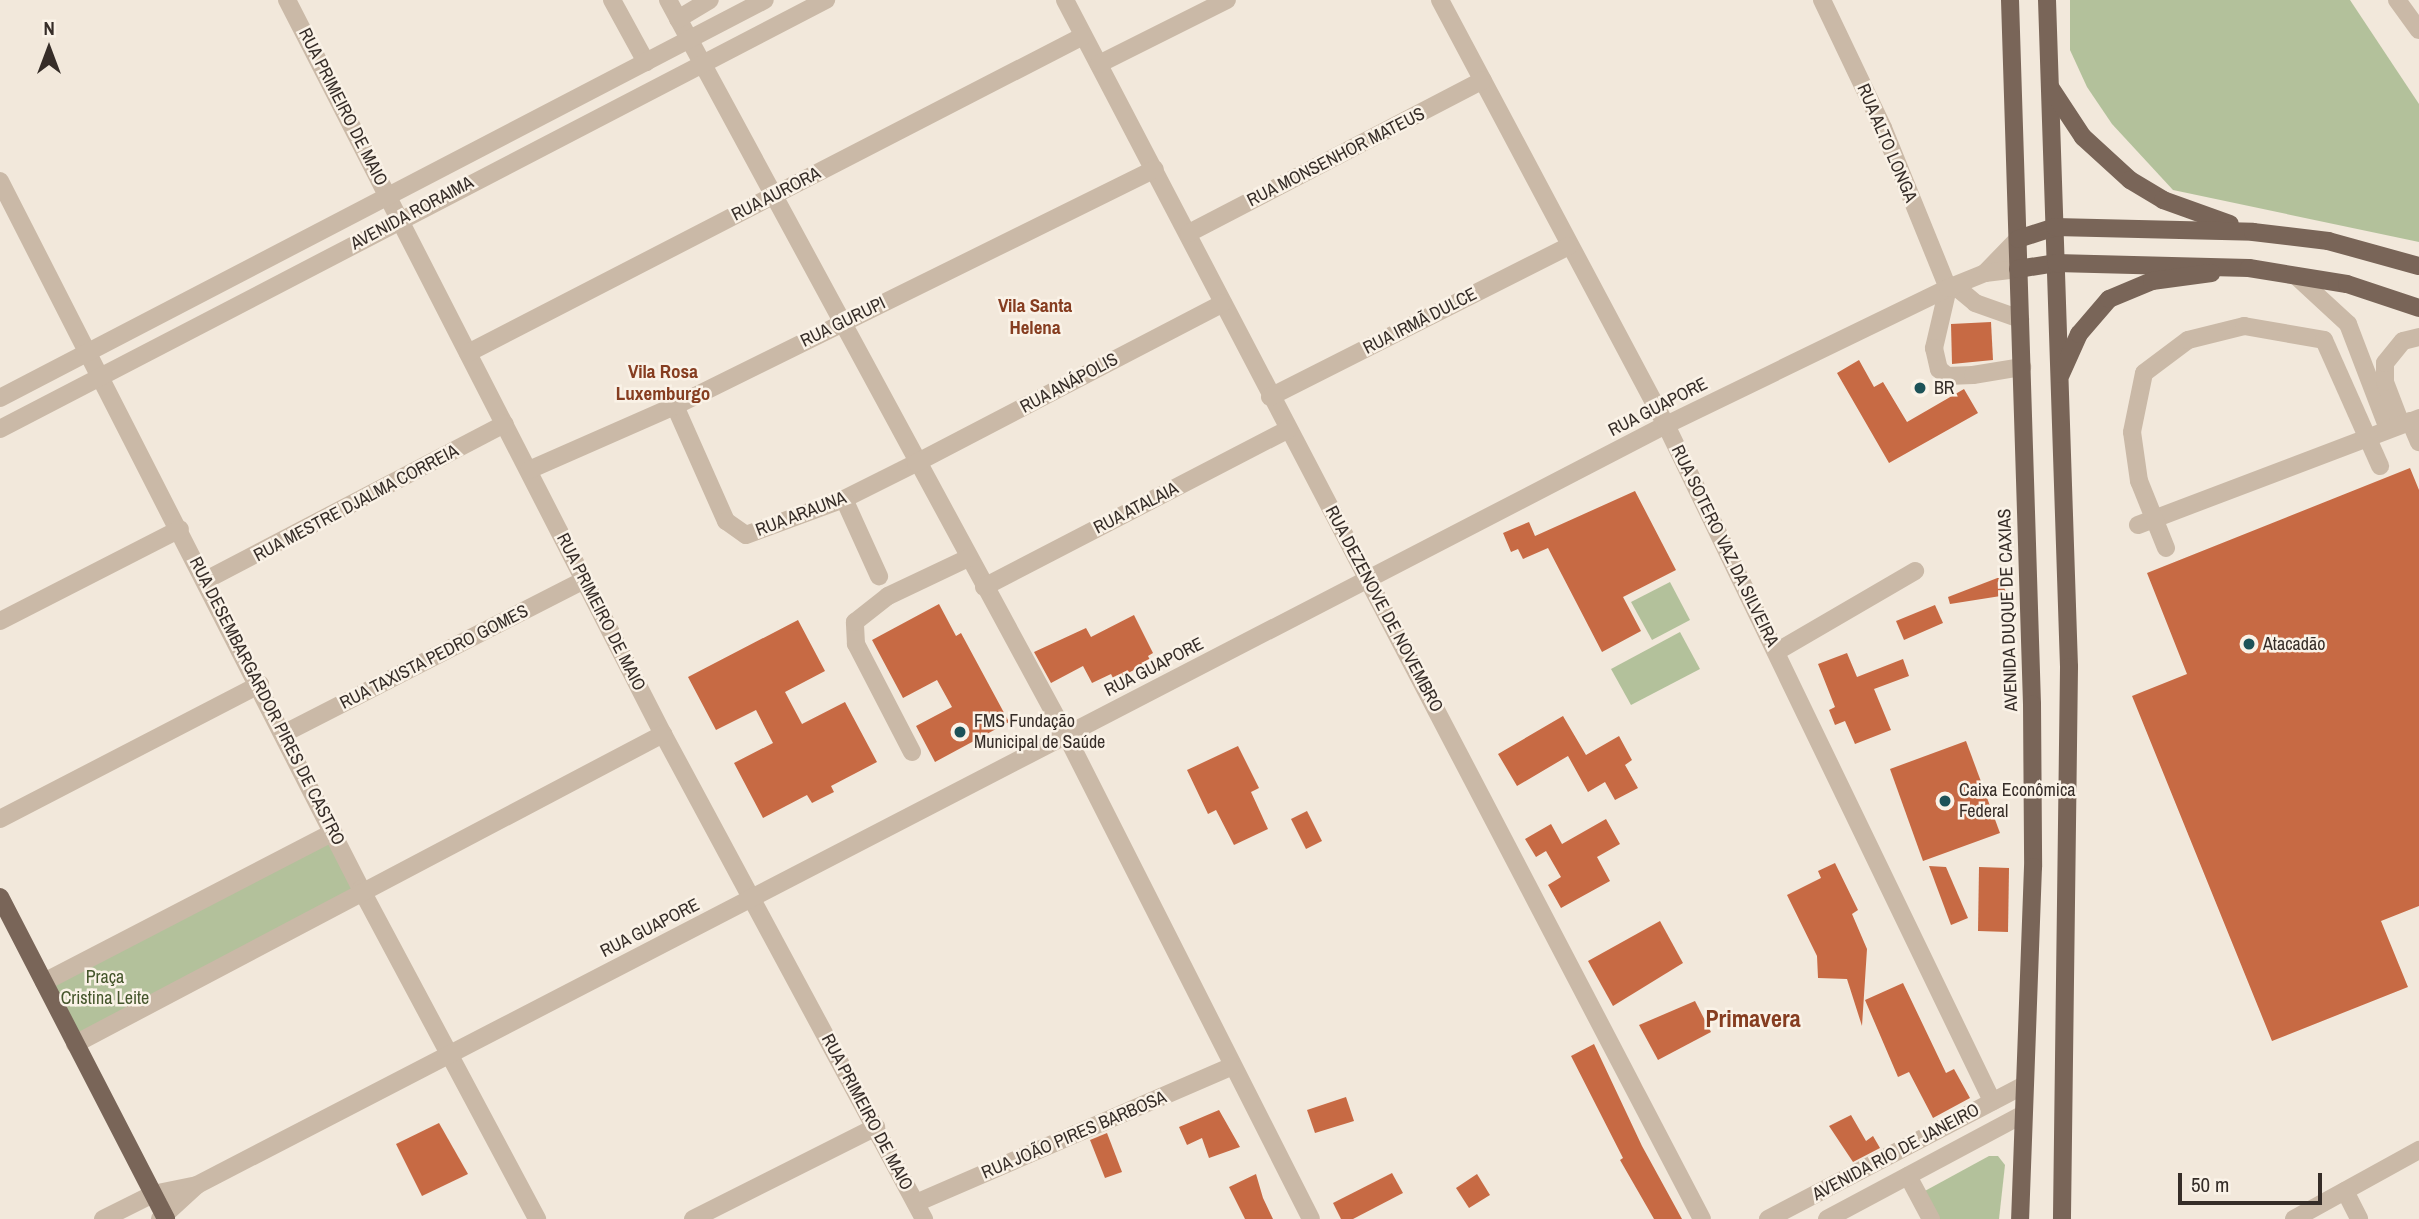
<!DOCTYPE html>
<html>
<head>
<meta charset="utf-8">
<style>
  body { margin:0 }
  #map { position:relative; width:2419px; height:1219px; overflow:hidden; background:#f2e8db; font-family:"Archivo Narrow",sans-serif }
  div>[style] { position:absolute }
  [style*='--x'] { left:calc(var(--x)*1px); top:calc(var(--y)*1px); width:calc(var(--w)*1px); rotate:calc(var(--a)*1deg) }
  .green>* { inset:0; background:#b3c19b }
  .building>* { inset:0; background:#c76a44 }
  .minor>* { height:18px; margin:-9px; padding:0 9px; transform-origin:9px; border-radius:9px; background:#cab9a7 }
  .major>* { height:18px; margin:-9px; padding:0 9px; transform-origin:9px; border-radius:9px; background:#796558 }
  .dots>* { width:19px; height:19px; translate:-50% -50%; box-sizing:border-box; border:4px solid #faf2e7; border-radius:50% }
  span { translate:-50% -50%; white-space:nowrap; text-align:center; line-height:1.15; -webkit-text-stroke:5px #faf2e7; paint-order:stroke }
  .street-label { font-size:18px; color:#362d28 }
  .poi-label { font-size:18px; color:#362d28 }
  .left { translate:0 -50%; text-align:left }
  .park-label { font-size:18px; color:#44552b }
  .neighbourhood-label { font-size:19px; color:#863d20; font-weight:700 }
  .district-label { font-size:24px; color:#863d20; font-weight:700 }
  .north { position:absolute; left:14px; top:14px; width:70px; height:70px; -webkit-text-stroke:5px #faf2e7; paint-order:stroke; rotate:0deg; font-size:19px; font-weight:700; line-height:28px; text-align:center; color:#362d28 }
  .north::after { content:''; display:block; margin:auto; width:24px; height:32px; background:#362d28; clip-path:polygon(50% 0,100% 100%,50% 72%,0 100%) }
  .scale { position:absolute; left:2178px; top:1173px; width:144px; height:32px; box-sizing:border-box; border:4px solid #362d28; border-top:0; padding-left:9px; font-size:21px; line-height:24px; white-space:nowrap; color:#362d28; -webkit-text-stroke:5px #faf2e7; paint-order:stroke }
</style>
</head>
<body>
<div id="map">
  <div class="green">
    <div style="clip-path:polygon(2070px 0,2350px 0,2419px 104px,2419px 242px,2173px 190px,2112px 124px,2087px 87px,2070px 50px)"></div>
    <div style="clip-path:polygon(1670px 582px,1690px 620px,1652px 640px,1631px 602px)"></div>
    <div style="clip-path:polygon(1680px 632px,1700px 669px,1631px 705px,1611px 669px)"></div>
    <div style="clip-path:polygon(333px 832px,361px 889px,75px 1044px,44px 982px)"></div>
    <div style="clip-path:polygon(1989px 1156px,1998px 1156px,2005px 1165px,1999px 1219px,1937px 1219px,1923px 1192px)"></div>
  </div>
  <div class="building">
    <div style="clip-path:polygon(1991px 322px,1993px 360px,1952px 364px,1951px 324px)"></div>
    <div style="clip-path:polygon(1859px 360px,1874px 387px,1883px 382px,1907px 422px,1964px 389px,1978px 413px,1889px 463px,1837px 373px)"></div>
    <div style="clip-path:polygon(2410px 468px,2419px 490px,2419px 906px,2381px 921px,2408px 987px,2272px 1041px,2132px 696px,2187px 674px,2147px 573px)"></div>
    <div style="clip-path:polygon(1635px 491px,1676px 570px,1623px 597px,1641px 631px,1602px 652px,1548px 548px,1523px 559px,1518px 549px,1511px 552px,1503px 533px,1529px 522px,1535px 536px)"></div>
    <div style="clip-path:polygon(2000px 577px,2007px 595px,1950px 604px,1948px 597px)"></div>
    <div style="clip-path:polygon(939px 604px,956px 636px,961px 633px,1009px 722px,935px 762px,916px 726px,952px 707px,937px 680px,903px 698px,872px 640px)"></div>
    <div style="clip-path:polygon(1935px 605px,1943px 623px,1904px 640px,1896px 621px)"></div>
    <div style="clip-path:polygon(1134px 615px,1153px 653px,1148px 656px,1155px 670px,1138px 678px,1134px 670px,1114px 680px,1111px 674px,1092px 683px,1083px 666px,1051px 683px,1034px 652px,1086px 628px,1091px 637px)"></div>
    <div style="clip-path:polygon(798px 620px,825px 671px,785px 692px,802px 724px,845px 702px,877px 762px,831px 786px,834px 792px,812px 803px,807px 795px,763px 818px,734px 763px,773px 743px,756px 710px,716px 730px,688px 677px)"></div>
    <div style="clip-path:polygon(1847px 653px,1857px 677px,1903px 659px,1909px 676px,1874px 689px,1891px 730px,1855px 744px,1845px 721px,1835px 725px,1829px 710px,1835px 707px,1818px 664px)"></div>
    <div style="clip-path:polygon(1563px 716px,1586px 755px,1619px 736px,1632px 760px,1625px 765px,1638px 788px,1615px 800px,1605px 782px,1588px 792px,1568px 756px,1517px 786px,1498px 754px)"></div>
    <div style="clip-path:polygon(1966px 741px,2000px 833px,1923px 861px,1890px 769px)"></div>
    <div style="clip-path:polygon(1238px 746px,1259px 788px,1251px 792px,1268px 829px,1234px 845px,1216px 810px,1208px 814px,1187px 770px)"></div>
    <div style="clip-path:polygon(1307px 811px,1322px 841px,1306px 849px,1291px 819px)"></div>
    <div style="clip-path:polygon(1606px 819px,1620px 844px,1597px 857px,1610px 881px,1561px 908px,1548px 885px,1561px 877px,1546px 851px,1536px 857px,1525px 839px,1551px 824px,1562px 844px)"></div>
    <div style="clip-path:polygon(1835px 863px,1858px 910px,1852px 914px,1867px 949px,1862px 1026px,1847px 979px,1818px 978px,1817px 956px,1787px 895px,1821px 878px,1818px 871px)"></div>
    <div style="clip-path:polygon(1929px 866px,1946px 867px,1968px 918px,1951px 925px)"></div>
    <div style="clip-path:polygon(1979px 867px,2009px 868px,2008px 932px,1978px 931px)"></div>
    <div style="clip-path:polygon(1660px 921px,1683px 963px,1613px 1006px,1588px 961px)"></div>
    <div style="clip-path:polygon(1903px 983px,1946px 1073px,1954px 1069px,1970px 1098px,1933px 1118px,1909px 1072px,1898px 1077px,1865px 1000px)"></div>
    <div style="clip-path:polygon(1695px 1001px,1711px 1032px,1658px 1060px,1639px 1025px)"></div>
    <div style="clip-path:polygon(1594px 1044px,1642px 1146px,1682px 1219px,1654px 1219px,1620px 1160px,1623px 1158px,1571px 1056px)"></div>
    <div style="clip-path:polygon(1346px 1097px,1354px 1121px,1315px 1133px,1307px 1110px)"></div>
    <div style="clip-path:polygon(1219px 1110px,1240px 1147px,1209px 1158px,1202px 1138px,1187px 1145px,1179px 1127px)"></div>
    <div style="clip-path:polygon(1851px 1115px,1866px 1141px,1873px 1136px,1880px 1148px,1853px 1162px,1829px 1126px)"></div>
    <div style="clip-path:polygon(439px 1123px,468px 1174px,422px 1196px,396px 1144px)"></div>
    <div style="clip-path:polygon(1107px 1133px,1122px 1172px,1105px 1178px,1090px 1140px)"></div>
    <div style="clip-path:polygon(1392px 1173px,1403px 1193px,1353px 1219px,1341px 1219px,1333px 1203px)"></div>
    <div style="clip-path:polygon(1256px 1174px,1263px 1198px,1273px 1219px,1245px 1219px,1229px 1187px)"></div>
    <div style="clip-path:polygon(1477px 1174px,1490px 1195px,1469px 1208px,1456px 1188px)"></div>
  </div>
  <div class="minor">
    <div style="--x:287;--y:0;--w:825;--a:62.88"></div>
    <div style="--x:663;--y:734;--w:551;--a:61.71"></div>
    <div style="--x:612;--y:0;--w:71;--a:61.3"></div>
    <div style="--x:668;--y:0;--w:836;--a:61.56"></div>
    <div style="--x:1066;--y:735;--w:542;--a:63.15"></div>
    <div style="--x:1065;--y:0;--w:1375;--a:62.41"></div>
    <div style="--x:1440;--y:0;--w:481;--a:62"></div>
    <div style="--x:1666;--y:425;--w:751;--a:64.25"></div>
    <div style="--x:1822;--y:0;--w:142;--a:64.5"></div>
    <div style="--x:1883;--y:128;--w:173;--a:67.9"></div>
    <div style="--x:2397;--y:0;--w:37;--a:54"></div>
    <div style="--x:678;--y:19;--w:37;--a:-31"></div>
    <div style="--x:1099;--y:64;--w:143;--a:-26.6"></div>
    <div style="--x:0;--y:181;--w:795;--a:62.98"></div>
    <div style="--x:361;--y:889;--w:374;--a:61.9"></div>
    <div style="--x:1189;--y:233;--w:331;--a:-27.5"></div>
    <div style="--x:1985;--y:273;--w:47;--a:-45.9"></div>
    <div style="--x:2296;--y:276;--w:71;--a:42.7"></div>
    <div style="--x:2348;--y:324;--w:112;--a:69.1"></div>
    <div style="--x:1955;--y:286;--w:26;--a:40"></div>
    <div style="--x:1975;--y:303;--w:48;--a:19.6"></div>
    <div style="--x:1948;--y:288;--w:62;--a:103.1"></div>
    <div style="--x:1934;--y:348;--w:22;--a:77"></div>
    <div style="--x:1939;--y:369;--w:11;--a:41"></div>
    <div style="--x:1947;--y:376;--w:26;--a:-2"></div>
    <div style="--x:1973;--y:375;--w:50;--a:-9.3"></div>
    <div style="--x:468;--y:353;--w:692;--a:-27.27"></div>
    <div style="--x:1270;--y:397;--w:335;--a:-26.8"></div>
    <div style="--x:0;--y:398;--w:862;--a:-27.49"></div>
    <div style="--x:675;--y:406;--w:126;--a:66.1"></div>
    <div style="--x:726;--y:521;--w:24;--a:35"></div>
    <div style="--x:746;--y:535;--w:104;--a:-20.2"></div>
    <div style="--x:844;--y:499;--w:80;--a:-26.6"></div>
    <div style="--x:916;--y:463;--w:346;--a:-27.5"></div>
    <div style="--x:2410;--y:421;--w:23;--a:67"></div>
    <div style="--x:2401;--y:424;--w:45;--a:-110.9"></div>
    <div style="--x:2385;--y:382;--w:19;--a:-90"></div>
    <div style="--x:2385;--y:363;--w:28;--a:-51"></div>
    <div style="--x:2403;--y:341;--w:16;--a:-14"></div>
    <div style="--x:0;--y:429;--w:931;--a:-27.45"></div>
    <div style="--x:529;--y:470;--w:159;--a:-23.7"></div>
    <div style="--x:675;--y:406;--w:535;--a:-26.28"></div>
    <div style="--x:844;--y:499;--w:85;--a:65.6"></div>
    <div style="--x:2138;--y:525;--w:301;--a:-20.8"></div>
    <div style="--x:2166;--y:548;--w:72;--a:-111.9"></div>
    <div style="--x:2139;--y:481;--w:49;--a:-98.1"></div>
    <div style="--x:2132;--y:432;--w:60;--a:-78.5"></div>
    <div style="--x:2144;--y:373;--w:55;--a:-36.9"></div>
    <div style="--x:2188;--y:340;--w:58;--a:-14"></div>
    <div style="--x:2244;--y:326;--w:81;--a:9.9"></div>
    <div style="--x:2324;--y:340;--w:138;--a:66"></div>
    <div style="--x:206;--y:580;--w:337;--a:-27.6"></div>
    <div style="--x:984;--y:587;--w:343;--a:-27.4"></div>
    <div style="--x:0;--y:621;--w:202;--a:-27.1"></div>
    <div style="--x:1776;--y:652;--w:161;--a:-30.2"></div>
    <div style="--x:285;--y:733;--w:336;--a:-27.1"></div>
    <div style="--x:912;--y:752;--w:122;--a:-117.4"></div>
    <div style="--x:856;--y:644;--w:22;--a:-93"></div>
    <div style="--x:855;--y:622;--w:42;--a:-38.2"></div>
    <div style="--x:888;--y:596;--w:89;--a:-25.4"></div>
    <div style="--x:0;--y:819;--w:293;--a:-27.4"></div>
    <div style="--x:44;--y:982;--w:326;--a:-27.4"></div>
    <div style="--x:75;--y:1044;--w:665;--a:-27.8"></div>
    <div style="--x:1908;--y:1176;--w:49;--a:61.9"></div>
    <div style="--x:2345;--y:1191;--w:31;--a:63"></div>
    <div style="--x:916;--y:1203;--w:344;--a:-23.4"></div>
    <div style="--x:103;--y:1219;--w:56;--a:-26.6"></div>
    <div style="--x:153;--y:1194;--w:45;--a:-11.6"></div>
    <div style="--x:197;--y:1185;--w:1654;--a:-27.36"></div>
    <div style="--x:1666;--y:425;--w:314;--a:-25.9"></div>
    <div style="--x:1948;--y:288;--w:40;--a:-22"></div>
    <div style="--x:1985;--y:273;--w:33;--a:-7"></div>
    <div style="--x:160;--y:1219;--w:49;--a:-42.5"></div>
    <div style="--x:693;--y:1219;--w:205;--a:-26.7"></div>
    <div style="--x:1768;--y:1219;--w:289;--a:-27.6"></div>
    <div style="--x:1827;--y:1219;--w:221;--a:-28.1"></div>
    <div style="--x:2294;--y:1219;--w:143;--a:-28.9"></div>
  </div>
  <div class="major">
    <div style="--x:2010;--y:0;--w:704;--a:88.21"></div>
    <div style="--x:2032;--y:704;--w:163;--a:89.6"></div>
    <div style="--x:2033;--y:867;--w:352;--a:92.1"></div>
    <div style="--x:2047;--y:0;--w:667;--a:88.11"></div>
    <div style="--x:2069;--y:667;--w:552;--a:90.73"></div>
    <div style="--x:2050;--y:87;--w:60;--a:56.6"></div>
    <div style="--x:2083;--y:137;--w:64;--a:42.5"></div>
    <div style="--x:2130;--y:180;--w:39;--a:31"></div>
    <div style="--x:2163;--y:200;--w:71;--a:19.7"></div>
    <div style="--x:2018;--y:239;--w:39;--a:-18"></div>
    <div style="--x:2055;--y:227;--w:198;--a:1.4"></div>
    <div style="--x:2253;--y:232;--w:76;--a:6.8"></div>
    <div style="--x:2328;--y:241;--w:94;--a:15.4"></div>
    <div style="--x:2018;--y:269;--w:38;--a:-9"></div>
    <div style="--x:2056;--y:263;--w:193;--a:1.5"></div>
    <div style="--x:2249;--y:268;--w:99;--a:9.3"></div>
    <div style="--x:2347;--y:284;--w:76;--a:18.4"></div>
    <div style="--x:2061;--y:374;--w:44;--a:-65.8"></div>
    <div style="--x:2079;--y:334;--w:46;--a:-49.4"></div>
    <div style="--x:2109;--y:299;--w:47;--a:-22.7"></div>
    <div style="--x:2152;--y:281;--w:60;--a:-7.7"></div>
    <div style="--x:0;--y:897;--w:362;--a:62.7"></div>
  </div>
  <div class="dots">
    <div style="left:1920px;top:388px;background:#1d5258"></div>
    <div style="left:2249px;top:644px;background:#1d5258"></div>
    <div style="left:960px;top:732px;background:#1d5258"></div>
    <div style="left:1945px;top:801px;background:#1d5258"></div>
  </div>
  <div class="street-label">
    <span style="left:343px;top:107px;rotate:63deg">RUA PRIMEIRO DE MAIO</span>
    <span style="left:1887px;top:143px;rotate:67deg">RUA ALTO LONGA</span>
    <span style="left:1336px;top:157px;rotate:-27deg">RUA MONSENHOR MATEUS</span>
    <span style="left:776px;top:194px;rotate:-27deg">RUA AURORA</span>
    <span style="left:412px;top:213px;rotate:-28deg">AVENIDA RORAIMA</span>
    <span style="left:1420px;top:321px;rotate:-27deg">RUA IRMÃ DULCE</span>
    <span style="left:843px;top:322px;rotate:-26deg">RUA GURUPI</span>
    <span style="left:1069px;top:383px;rotate:-28deg">RUA ANÁPOLIS</span>
    <span style="left:1658px;top:407px;rotate:-27deg">RUA GUAPORE</span>
    <span style="left:356px;top:503px;rotate:-28deg">RUA MESTRE DJALMA CORREIA</span>
    <span style="left:1136px;top:508px;rotate:-27deg">RUA ATALAIA</span>
    <span style="left:801px;top:514px;rotate:-21deg">RUA ARAUNA</span>
    <span style="left:1725px;top:546px;rotate:64deg">RUA SOTERO VAZ DA SILVEIRA</span>
    <span style="left:1384px;top:609px;rotate:62deg">RUA DEZENOVE DE NOVEMBRO</span>
    <span style="left:2008px;top:610px;rotate:-92deg">AVENIDA DUQUE DE CAXIAS</span>
    <span style="left:601px;top:612px;rotate:63deg">RUA PRIMEIRO DE MAIO</span>
    <span style="left:434px;top:657px;rotate:-27deg">RUA TAXISTA PEDRO GOMES</span>
    <span style="left:1154px;top:667px;rotate:-27deg">RUA GUAPORE</span>
    <span style="left:267px;top:701px;rotate:63deg">RUA DESEMBARGARDOR PIRES DE CASTRO</span>
    <span style="left:650px;top:928px;rotate:-27deg">RUA GUAPORE</span>
    <span style="left:867px;top:1112px;rotate:62deg">RUA PRIMEIRO DE MAIO</span>
    <span style="left:1074px;top:1135px;rotate:-23deg">RUA JOÃO PIRES BARBOSA</span>
    <span style="left:1896px;top:1152px;rotate:-28deg">AVENIDA RIO DE JANEIRO</span>
  </div>
  <div class="poi-label">
    <span class="left" style="left:1934px;top:388px">BR</span>
    <span class="left" style="left:2263px;top:644px">Atacadão</span>
    <span class="left" style="left:974px;top:732px">FMS Fundação<br>Municipal de Saúde</span>
    <span class="left" style="left:1959px;top:801px">Caixa Econômica<br>Federal</span>
  </div>
  <div class="park-label">
    <span style="left:105px;top:988px">Praça<br>Cristina Leite</span>
  </div>
  <div class="neighbourhood-label">
    <span style="left:1035px;top:317px">Vila Santa<br>Helena</span>
    <span style="left:663px;top:383px">Vila Rosa<br>Luxemburgo</span>
  </div>
  <div class="district-label">
    <span style="left:1753px;top:1019px">Primavera</span>
  </div>
  <div class="north">N</div>
  <div class="scale">50 m</div>
</div>
</body>
</html>
